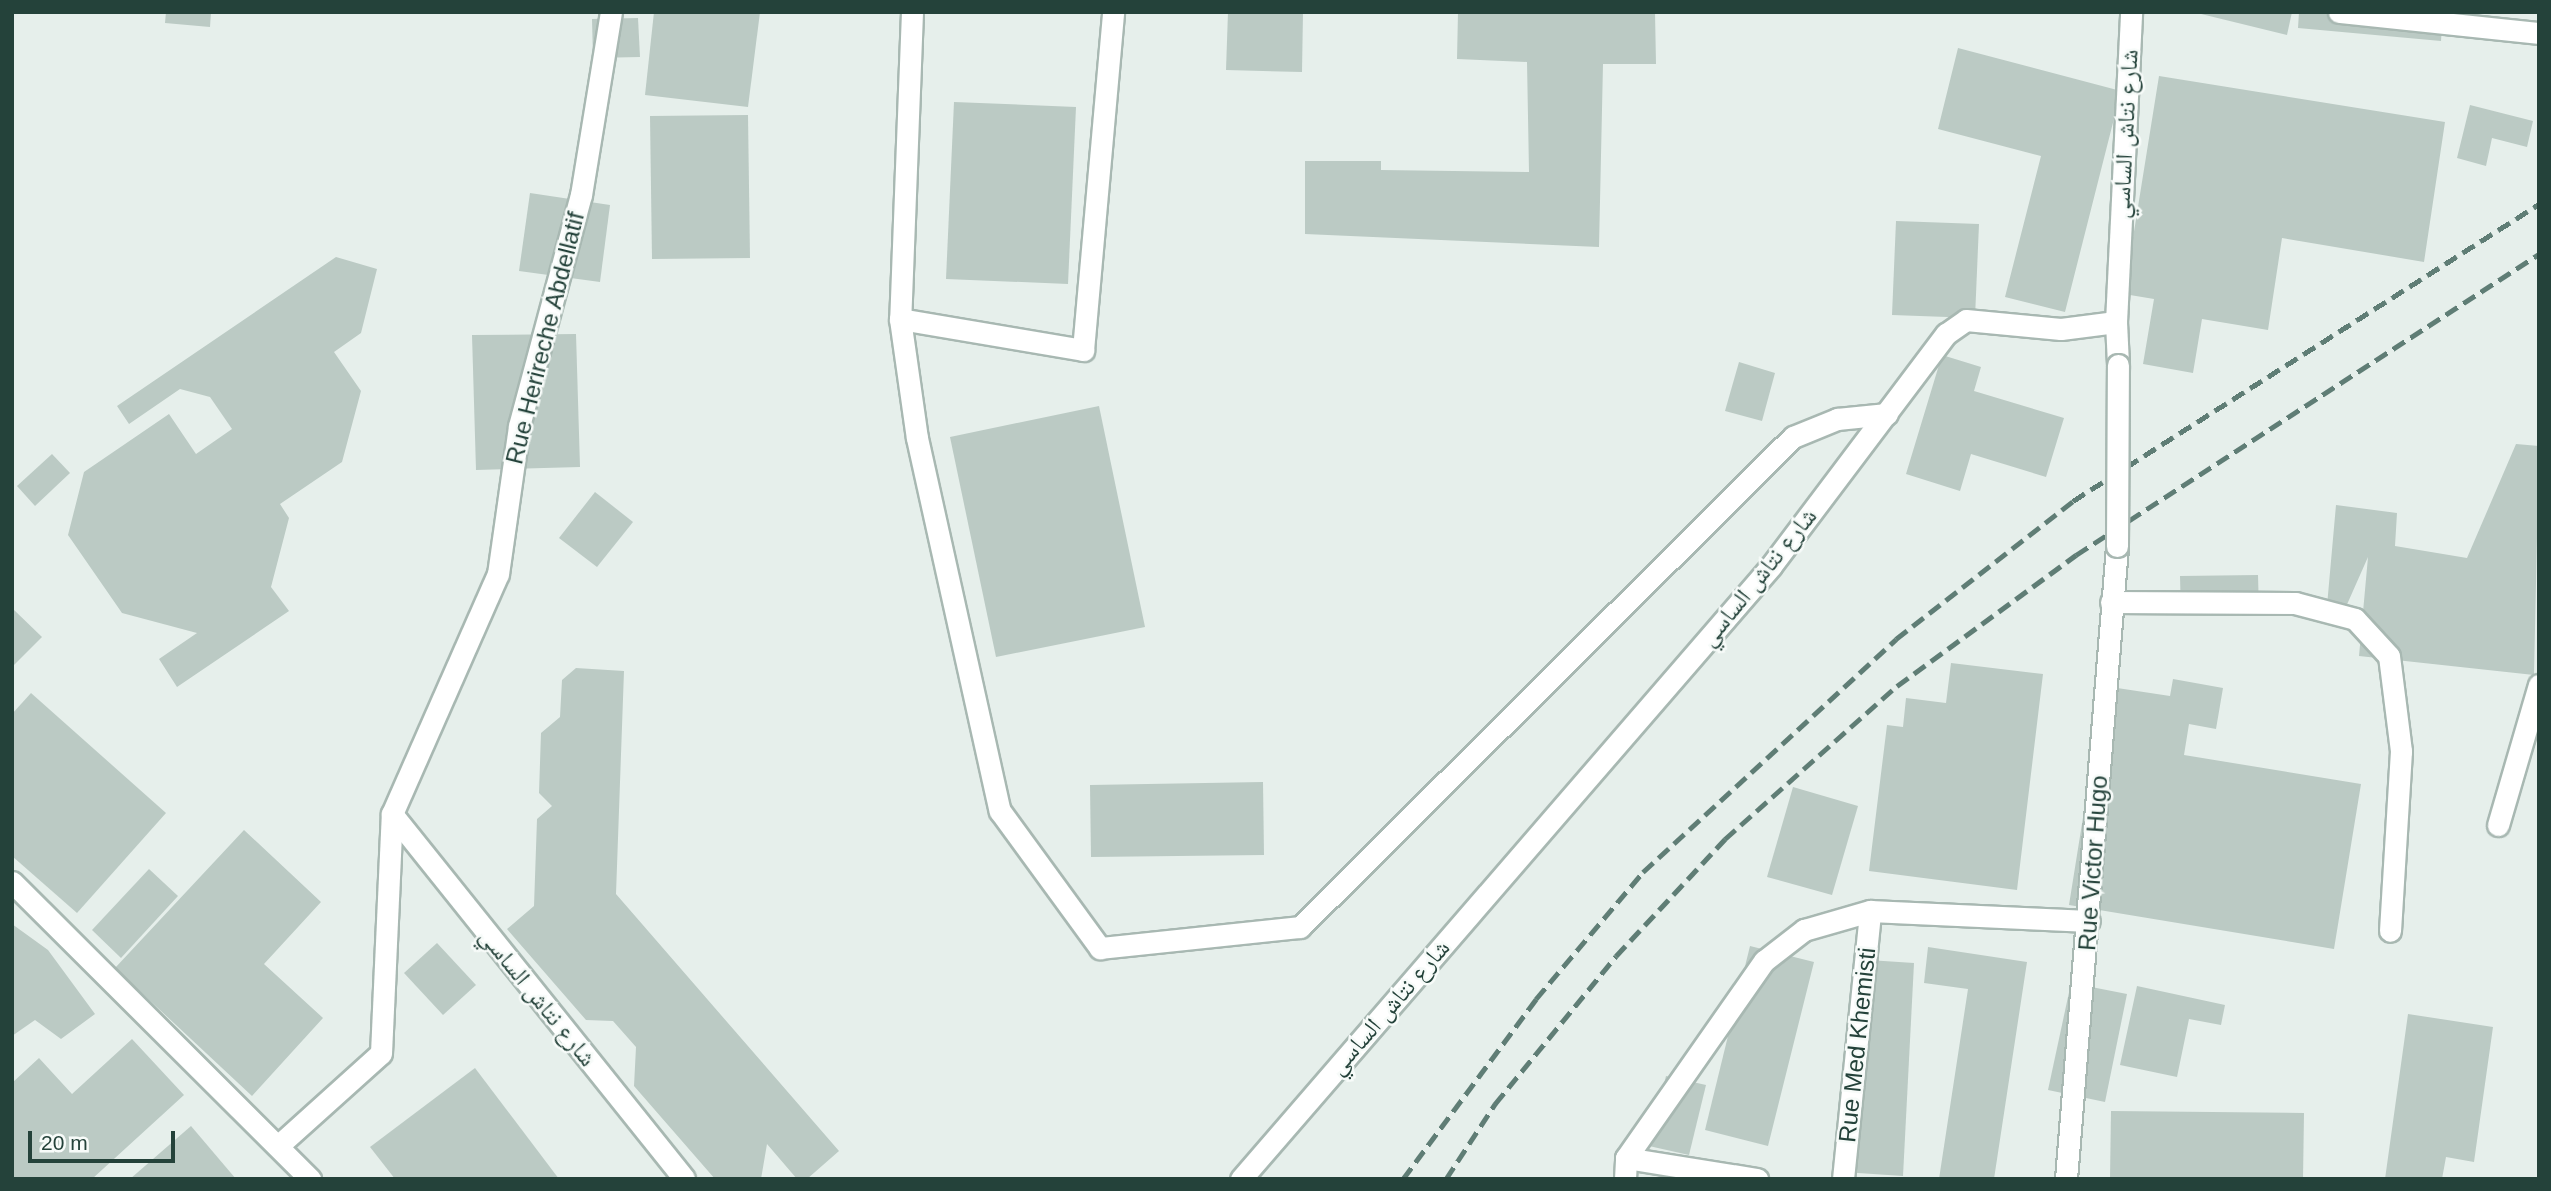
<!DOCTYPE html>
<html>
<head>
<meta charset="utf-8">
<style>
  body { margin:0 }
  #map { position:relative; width:2551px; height:1191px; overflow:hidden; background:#e6efeb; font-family:Helvetica,"Noto Naskh Arabic",sans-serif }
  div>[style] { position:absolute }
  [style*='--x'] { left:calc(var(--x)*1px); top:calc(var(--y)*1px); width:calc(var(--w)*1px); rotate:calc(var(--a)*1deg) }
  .building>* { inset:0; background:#bbcac4 }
  .roads { filter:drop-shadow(2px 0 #a8b8b2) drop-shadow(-2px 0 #a8b8b2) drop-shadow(0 2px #a8b8b2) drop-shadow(0 -2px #a8b8b2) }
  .service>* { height:21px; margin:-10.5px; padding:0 10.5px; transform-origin:10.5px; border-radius:10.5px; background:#fff }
  .minor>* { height:21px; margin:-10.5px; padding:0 10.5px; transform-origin:10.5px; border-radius:10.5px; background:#fff }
  .tertiary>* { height:21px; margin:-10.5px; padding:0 10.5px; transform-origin:10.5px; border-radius:10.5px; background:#fff }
  .rail>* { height:5px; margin-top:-2.5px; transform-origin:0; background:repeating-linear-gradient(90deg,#5f7d75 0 14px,transparent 0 21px) }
  .bridges { filter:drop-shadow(2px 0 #a8b8b2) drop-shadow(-2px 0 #a8b8b2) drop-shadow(0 2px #a8b8b2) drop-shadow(0 -2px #a8b8b2) }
  .minor-bridge>* { height:21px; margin:-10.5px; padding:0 10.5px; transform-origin:10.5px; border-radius:10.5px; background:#fff }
  span { translate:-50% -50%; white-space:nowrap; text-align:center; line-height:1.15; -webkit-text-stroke:5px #f7fbf9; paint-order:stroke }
  .street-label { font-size:24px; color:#24423a }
  .frame { position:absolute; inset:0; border:14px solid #24423a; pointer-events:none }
  .scale { position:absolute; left:28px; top:1131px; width:147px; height:32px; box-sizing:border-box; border:4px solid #24423a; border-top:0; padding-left:9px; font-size:21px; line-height:24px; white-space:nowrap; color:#24423a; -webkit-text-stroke:5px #f7fbf9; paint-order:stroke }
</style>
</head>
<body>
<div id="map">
  <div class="building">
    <div style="clip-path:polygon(166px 12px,211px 12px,210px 27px,165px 23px)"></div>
    <div style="clip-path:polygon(654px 12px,760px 12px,748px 107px,645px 95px)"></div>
    <div style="clip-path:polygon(1228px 12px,1303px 12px,1302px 72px,1226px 70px)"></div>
    <div style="clip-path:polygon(1458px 12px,1655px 12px,1656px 64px,1603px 64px,1599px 247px,1305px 234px,1305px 161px,1381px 161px,1381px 170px,1529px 172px,1527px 62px,1457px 59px)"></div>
    <div style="clip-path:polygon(2193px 12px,2292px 12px,2287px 35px)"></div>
    <div style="clip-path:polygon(2299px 12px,2443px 12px,2441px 41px,2298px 28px)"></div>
    <div style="clip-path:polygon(638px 18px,640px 57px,593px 58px,592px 19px)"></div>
    <div style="clip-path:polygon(1958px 48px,2121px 91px,2065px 312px,2005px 297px,2041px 156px,1938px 129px)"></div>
    <div style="clip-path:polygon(2159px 76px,2445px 122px,2424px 262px,2282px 238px,2268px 330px,2202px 319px,2193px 373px,2143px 364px,2154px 299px,2124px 294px)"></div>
    <div style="clip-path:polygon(954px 102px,1076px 107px,1068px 284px,946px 279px)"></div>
    <div style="clip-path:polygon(2470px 105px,2533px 121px,2527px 147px,2492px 138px,2486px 166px,2457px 158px)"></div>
    <div style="clip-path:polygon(748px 115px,750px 258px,652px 259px,650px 116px)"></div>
    <div style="clip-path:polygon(530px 193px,610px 205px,600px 282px,519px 271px)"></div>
    <div style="clip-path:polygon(1896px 221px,1979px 224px,1975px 318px,1892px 315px)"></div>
    <div style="clip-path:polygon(336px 257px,377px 269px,361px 333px,334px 352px,361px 391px,342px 462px,280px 504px,289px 518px,271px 587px,289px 611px,177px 687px,159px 659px,197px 633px,122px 613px,68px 535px,84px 472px,169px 414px,196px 454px,232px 429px,210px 397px,180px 389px,129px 424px,117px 406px)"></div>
    <div style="clip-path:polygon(576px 334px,580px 467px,476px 470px,472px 335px)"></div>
    <div style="clip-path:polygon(1942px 355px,1981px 367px,1974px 391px,2064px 418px,2046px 477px,1971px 454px,1960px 491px,1906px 474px)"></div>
    <div style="clip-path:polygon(1739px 362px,1775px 373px,1762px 421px,1725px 411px)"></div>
    <div style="clip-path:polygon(1099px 406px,1145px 627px,996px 657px,950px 437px)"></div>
    <div style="clip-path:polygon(2516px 444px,2539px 446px,2534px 675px,2359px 656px,2368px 557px,2345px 609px,2326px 617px,2336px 505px,2397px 513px,2395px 546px,2467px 558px)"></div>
    <div style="clip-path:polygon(52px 454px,70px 473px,35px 506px,17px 486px)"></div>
    <div style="clip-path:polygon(595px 492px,633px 522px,597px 567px,559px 538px)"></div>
    <div style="clip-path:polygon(2258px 575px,2259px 612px,2181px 614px,2180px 576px)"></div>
    <div style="clip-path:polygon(12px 608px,42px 637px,12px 667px)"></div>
    <div style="clip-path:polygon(1951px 663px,2043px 674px,2017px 890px,1869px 871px,1887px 725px,1903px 727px,1906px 698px,1946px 703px)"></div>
    <div style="clip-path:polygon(576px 668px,624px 671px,616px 894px,839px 1151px,807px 1179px,797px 1179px,767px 1144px,761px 1179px,715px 1179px,634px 1086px,636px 1047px,613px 1021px,586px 1020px,507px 929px,534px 906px,537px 819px,552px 806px,539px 793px,541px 733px,560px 717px,562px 680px)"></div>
    <div style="clip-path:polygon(2173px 679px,2223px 688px,2216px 729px,2189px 724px,2184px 755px,2361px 784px,2334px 949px,2069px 905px,2104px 686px,2170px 696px)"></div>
    <div style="clip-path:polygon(31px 693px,166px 813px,77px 913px,12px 856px,12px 714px)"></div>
    <div style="clip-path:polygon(1263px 782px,1264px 855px,1091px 857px,1090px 785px)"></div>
    <div style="clip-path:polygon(1793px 787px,1858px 806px,1832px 895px,1767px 877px)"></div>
    <div style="clip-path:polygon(244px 830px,321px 902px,264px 964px,323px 1018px,252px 1096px,115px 968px)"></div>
    <div style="clip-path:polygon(149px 869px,178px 896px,121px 958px,92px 930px)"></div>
    <div style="clip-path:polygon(12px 924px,48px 950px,95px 1014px,61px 1039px,35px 1020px,12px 1036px)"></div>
    <div style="clip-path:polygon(437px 943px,476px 985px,443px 1015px,404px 973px)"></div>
    <div style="clip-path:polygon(1750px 946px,1814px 962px,1768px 1146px,1705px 1130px)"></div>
    <div style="clip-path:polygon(1928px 947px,2027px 962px,1994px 1179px,1939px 1179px,1968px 989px,1924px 983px)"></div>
    <div style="clip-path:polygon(1853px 959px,1914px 963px,1903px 1176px,1843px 1172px)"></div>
    <div style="clip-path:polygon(2071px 983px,2127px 994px,2105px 1102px,2048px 1090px)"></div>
    <div style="clip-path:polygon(2137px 986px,2225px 1005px,2221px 1025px,2189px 1019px,2177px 1077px,2120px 1065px)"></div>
    <div style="clip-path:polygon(2408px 1014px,2493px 1027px,2474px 1162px,2446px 1157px,2442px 1179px,2385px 1179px)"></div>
    <div style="clip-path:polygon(132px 1039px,184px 1095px,92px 1179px,12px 1179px,12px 1083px,39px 1058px,72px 1094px)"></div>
    <div style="clip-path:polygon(475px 1068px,559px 1179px,395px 1179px,370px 1147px)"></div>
    <div style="clip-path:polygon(1666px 1076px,1706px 1085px,1689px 1155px,1649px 1146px)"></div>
    <div style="clip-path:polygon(2111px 1111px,2304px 1113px,2303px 1179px,2110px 1179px)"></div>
    <div style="clip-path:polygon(191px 1126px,236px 1179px,130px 1179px)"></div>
  </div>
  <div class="roads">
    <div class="service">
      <div style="--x:912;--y:12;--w:307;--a:92.2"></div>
      <div style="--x:900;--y:319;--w:120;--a:81.9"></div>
      <div style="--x:917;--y:438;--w:382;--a:77.5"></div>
      <div style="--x:1000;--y:811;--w:170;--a:53.9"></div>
      <div style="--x:1100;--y:948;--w:201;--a:-6"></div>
      <div style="--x:1300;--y:927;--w:695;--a:-44.83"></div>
      <div style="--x:1793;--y:437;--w:48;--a:-22.2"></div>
      <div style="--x:1837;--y:419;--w:50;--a:-5.7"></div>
      <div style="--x:900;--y:319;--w:186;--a:9.6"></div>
      <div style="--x:1083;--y:350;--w:339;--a:-84.9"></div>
    </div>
    <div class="minor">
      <div style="--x:2339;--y:12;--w:201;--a:6"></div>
      <div style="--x:2116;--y:322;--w:43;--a:87.3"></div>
      <div style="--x:2111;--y:602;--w:184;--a:0.3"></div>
      <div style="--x:2295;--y:603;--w:62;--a:14.9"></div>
      <div style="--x:2355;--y:619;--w:50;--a:47.4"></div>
      <div style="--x:2389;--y:656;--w:96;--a:82.8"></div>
      <div style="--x:2401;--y:751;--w:180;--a:93.5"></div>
      <div style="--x:392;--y:814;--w:467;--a:51.3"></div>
      <div style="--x:2498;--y:825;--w:146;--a:-73.7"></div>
      <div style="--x:279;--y:1145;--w:137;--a:-42"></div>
      <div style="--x:381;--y:1053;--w:239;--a:-87.4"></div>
      <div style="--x:392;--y:814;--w:262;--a:-66.2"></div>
      <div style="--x:498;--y:574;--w:149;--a:-81.9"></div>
      <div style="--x:519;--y:426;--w:239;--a:-75"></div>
      <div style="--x:581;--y:195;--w:185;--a:-80.7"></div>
      <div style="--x:1626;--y:1158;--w:133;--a:9.1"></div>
      <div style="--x:1241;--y:1179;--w:810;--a:-49.15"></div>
      <div style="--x:1771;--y:566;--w:291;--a:-53"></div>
      <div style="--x:1946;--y:334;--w:24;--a:-35"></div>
      <div style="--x:1966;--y:320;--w:95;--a:5.4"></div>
      <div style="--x:2061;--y:329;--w:55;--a:-7.3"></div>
      <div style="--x:2116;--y:322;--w:310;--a:-87.2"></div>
      <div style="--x:1625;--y:1179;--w:21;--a:-87"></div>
      <div style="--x:1626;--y:1158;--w:241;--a:-55"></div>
      <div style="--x:1764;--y:961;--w:51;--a:-37.8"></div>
      <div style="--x:1804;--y:930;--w:69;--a:-16.1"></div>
      <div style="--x:1870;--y:911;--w:219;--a:2.6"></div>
      <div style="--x:1843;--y:1179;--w:269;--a:-84.2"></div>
      <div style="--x:2066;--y:1179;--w:635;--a:-85.39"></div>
    </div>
    <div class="tertiary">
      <div style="--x:12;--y:882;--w:421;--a:44.9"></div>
    </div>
  </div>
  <div class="rail">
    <div style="--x:1403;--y:1179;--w:224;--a:-53.5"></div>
    <div style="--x:1536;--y:999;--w:166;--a:-49.9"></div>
    <div style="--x:1643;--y:872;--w:344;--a:-42.6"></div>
    <div style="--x:1896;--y:639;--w:224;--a:-37.9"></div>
    <div style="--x:2073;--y:501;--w:553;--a:-32.51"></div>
    <div style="--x:1446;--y:1179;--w:90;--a:-56.8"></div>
    <div style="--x:1495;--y:1104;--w:191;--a:-50.7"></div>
    <div style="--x:1616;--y:956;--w:160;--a:-47"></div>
    <div style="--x:1725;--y:839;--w:230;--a:-41.7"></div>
    <div style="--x:1897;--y:686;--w:222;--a:-36.2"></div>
    <div style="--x:2076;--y:555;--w:552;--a:-33.03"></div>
  </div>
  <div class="bridges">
    <div class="minor-bridge">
      <div style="--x:2117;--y:546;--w:181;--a:-89.7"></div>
    </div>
  </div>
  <div class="street-label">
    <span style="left:2125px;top:134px;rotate:-87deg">شارع نتاش الساسي</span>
    <span style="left:545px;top:338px;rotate:-76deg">Rue Herireche Abdellatif</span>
    <span style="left:1758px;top:577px;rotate:-51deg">شارع نتاش الساسي</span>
    <span style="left:2093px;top:863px;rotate:-86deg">Rue Victor Hugo</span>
    <span style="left:538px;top:997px;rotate:51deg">شارع نتاش الساسي</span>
    <span style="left:1389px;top:1007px;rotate:-49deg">شارع نتاش الساسي</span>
    <span style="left:1857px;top:1045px;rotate:-84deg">Rue Med Khemisti</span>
  </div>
  <div class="frame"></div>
  <div class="scale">20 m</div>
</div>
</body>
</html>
